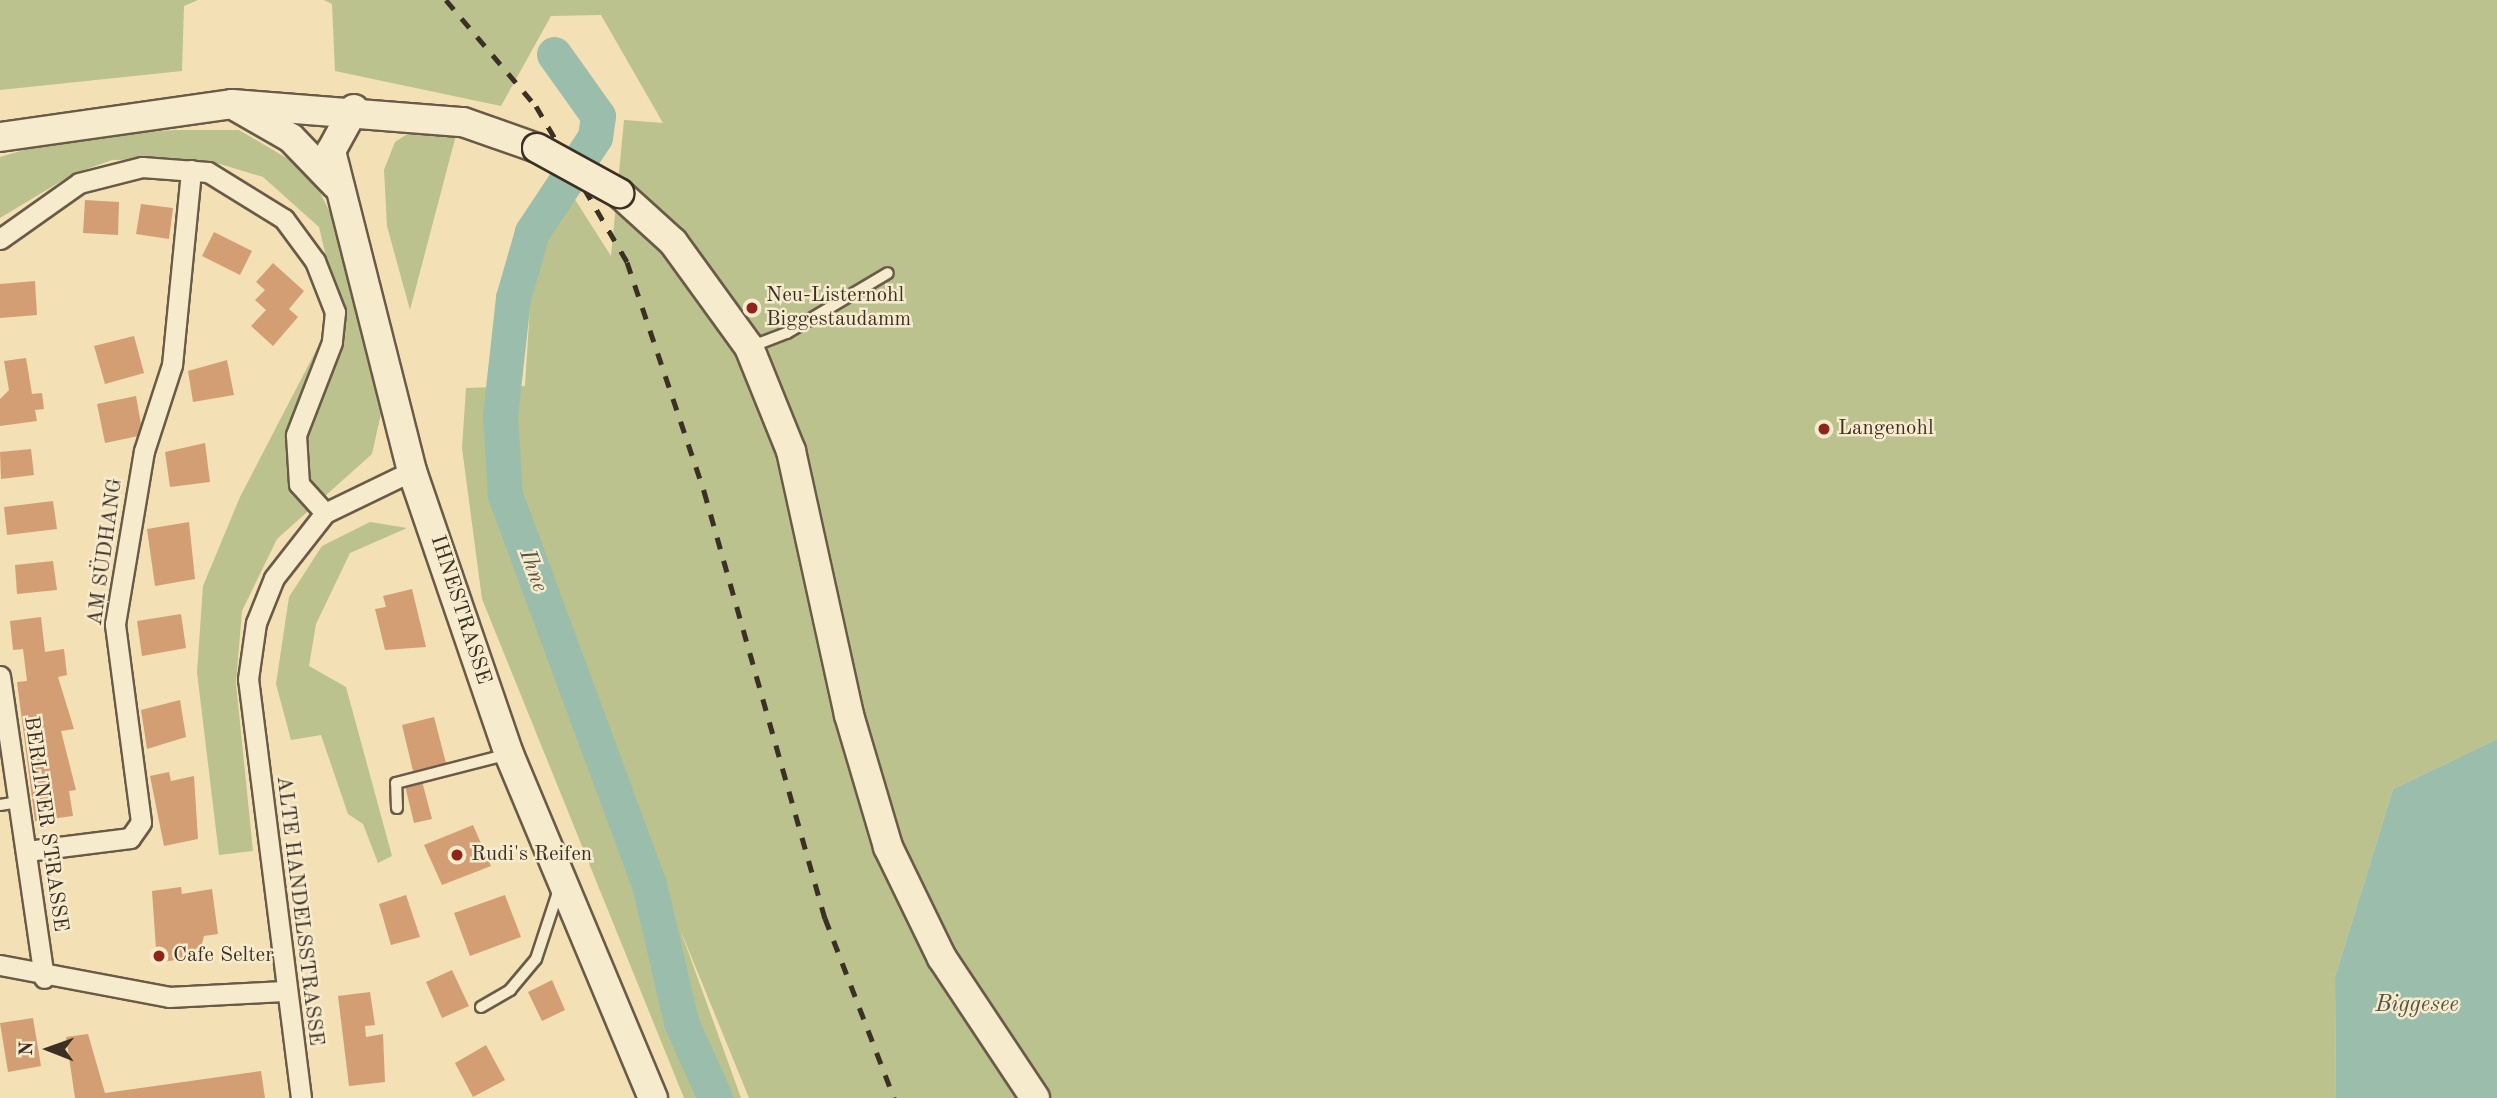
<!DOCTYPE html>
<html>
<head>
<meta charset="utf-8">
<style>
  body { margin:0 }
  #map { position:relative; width:2497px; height:1098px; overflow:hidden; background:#f3e0b4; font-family:"Old Standard TT",serif }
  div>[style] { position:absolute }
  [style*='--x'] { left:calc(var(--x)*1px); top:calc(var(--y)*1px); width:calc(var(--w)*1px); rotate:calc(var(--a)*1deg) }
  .green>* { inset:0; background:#bbc28d }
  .water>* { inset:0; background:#9bbdac }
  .river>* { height:35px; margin:-17.5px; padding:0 17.5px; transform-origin:17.5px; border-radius:17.5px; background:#9bbdac }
  .building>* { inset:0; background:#d49e74 }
  .roads { filter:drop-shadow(2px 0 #6a5b48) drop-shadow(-2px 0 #6a5b48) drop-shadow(0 2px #6a5b48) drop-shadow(0 -2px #6a5b48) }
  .lane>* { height:10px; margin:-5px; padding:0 5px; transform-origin:5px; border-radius:5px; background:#f7ebce }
  .street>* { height:19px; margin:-9.5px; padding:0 9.5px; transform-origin:9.5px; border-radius:9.5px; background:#f7ebce }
  .secondary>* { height:28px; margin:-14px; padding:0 14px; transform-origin:14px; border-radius:14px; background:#f7ebce }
  .rail>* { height:5px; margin-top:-2.5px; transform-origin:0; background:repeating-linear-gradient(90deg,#3c2f24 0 12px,transparent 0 24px) }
  .bridges { filter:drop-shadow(2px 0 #3c2f24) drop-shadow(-2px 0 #3c2f24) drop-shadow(0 2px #3c2f24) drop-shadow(0 -2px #3c2f24) }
  .secondary-bridge>* { height:28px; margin:-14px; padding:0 14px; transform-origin:14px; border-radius:14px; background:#f7ebce }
  .dots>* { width:19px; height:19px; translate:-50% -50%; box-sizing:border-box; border:4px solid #f7ebce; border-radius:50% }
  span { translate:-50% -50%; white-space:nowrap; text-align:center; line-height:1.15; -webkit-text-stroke:5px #f7ebce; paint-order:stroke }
  .poi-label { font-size:21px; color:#3c2f24 }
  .left { translate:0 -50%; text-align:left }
  .street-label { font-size:21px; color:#3c2f24 }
  .water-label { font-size:23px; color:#545246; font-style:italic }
  .north { position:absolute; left:14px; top:1014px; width:70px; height:70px; -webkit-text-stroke:5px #f7ebce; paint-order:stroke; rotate:271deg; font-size:19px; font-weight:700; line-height:28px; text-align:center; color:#3c2f24 }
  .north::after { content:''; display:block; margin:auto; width:24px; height:32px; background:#3c2f24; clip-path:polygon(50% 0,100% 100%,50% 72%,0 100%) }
</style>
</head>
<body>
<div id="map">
  <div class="green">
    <div style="clip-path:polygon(0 0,198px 0,184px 6px,182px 71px,0 90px)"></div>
    <div style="clip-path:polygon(324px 0,2497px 0,2497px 739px,2393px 789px,2335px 977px,2336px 1098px,749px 1098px,680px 929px,741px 1098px,684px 1098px,482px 599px,462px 448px,466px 388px,525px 386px,531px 290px,556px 215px,574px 198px,611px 256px,624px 120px,663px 123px,601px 15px,551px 16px,501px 106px,335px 71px,332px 4px)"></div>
    <div style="clip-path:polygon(415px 129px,456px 135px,410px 310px,387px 226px,384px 170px,395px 142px)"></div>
    <div style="clip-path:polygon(175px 130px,239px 130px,310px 172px,350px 253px,382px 409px,372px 454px,277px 539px,242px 611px,236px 683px,253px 851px,219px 855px,197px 672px,203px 586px,240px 497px,322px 339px,336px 345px,339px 311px,319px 227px,263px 177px,220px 164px,169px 159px,112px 160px,73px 174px,0 218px,0 157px,65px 138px)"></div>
    <div style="clip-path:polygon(370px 522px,407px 528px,350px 553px,316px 624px,309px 666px,346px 687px,392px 856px,378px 863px,363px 824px,348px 814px,321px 735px,291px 740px,276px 684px,289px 597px,322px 546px)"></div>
  </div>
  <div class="water">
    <div style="clip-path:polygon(2497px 739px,2497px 1098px,2336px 1098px,2335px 977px,2393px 789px)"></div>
  </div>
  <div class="river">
    <div style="--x:554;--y:54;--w:76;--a:54.6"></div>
    <div style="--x:598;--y:116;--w:21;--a:98"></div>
    <div style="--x:595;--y:137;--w:114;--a:123.6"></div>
    <div style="--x:532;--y:232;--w:69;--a:106.1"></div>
    <div style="--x:513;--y:298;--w:119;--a:96.3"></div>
    <div style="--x:500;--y:416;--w:79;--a:86.4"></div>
    <div style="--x:505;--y:495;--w:415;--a:69.7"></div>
    <div style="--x:649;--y:884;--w:142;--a:76.9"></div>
    <div style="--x:681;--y:1022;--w:83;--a:65.9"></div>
  </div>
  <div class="building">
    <div style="clip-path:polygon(85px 200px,119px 202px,118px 235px,83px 233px)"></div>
    <div style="clip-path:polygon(141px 204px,173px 208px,169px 239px,136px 234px)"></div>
    <div style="clip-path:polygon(214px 232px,252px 251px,240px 275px,202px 256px)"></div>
    <div style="clip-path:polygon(273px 263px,304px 291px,289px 309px,298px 317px,273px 346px,251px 326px,266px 310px,255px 300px,265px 290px,256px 282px)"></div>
    <div style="clip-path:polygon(35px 281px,37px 315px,0 318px,0 284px)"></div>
    <div style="clip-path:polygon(134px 336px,144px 373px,105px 384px,94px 346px)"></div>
    <div style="clip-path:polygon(26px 358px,32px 394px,42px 393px,44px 409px,35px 410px,37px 421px,0 426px,0 399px,9px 390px,4px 361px)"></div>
    <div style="clip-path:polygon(227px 360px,234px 395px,193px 402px,188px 371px)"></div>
    <div style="clip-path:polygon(136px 396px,143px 435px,105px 443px,97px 404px)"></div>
    <div style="clip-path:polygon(205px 443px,210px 482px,170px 487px,165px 452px)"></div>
    <div style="clip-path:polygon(31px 449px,34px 475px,1px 479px,0 452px)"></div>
    <div style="clip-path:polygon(53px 501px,57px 529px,7px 535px,4px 507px)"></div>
    <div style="clip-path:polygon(189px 522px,195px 579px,155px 586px,147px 529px)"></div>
    <div style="clip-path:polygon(53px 561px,57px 590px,17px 594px,15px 565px)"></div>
    <div style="clip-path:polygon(412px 589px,426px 647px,385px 650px,375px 609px,386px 607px,383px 596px)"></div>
    <div style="clip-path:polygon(181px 614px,186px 648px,142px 656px,137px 621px)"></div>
    <div style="clip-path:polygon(41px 617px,45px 652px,64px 649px,67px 675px,58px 677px,74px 729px,61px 731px,76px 790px,69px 791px,73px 816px,35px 821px,17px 682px,27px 681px,23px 649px,13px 650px,10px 621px)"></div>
    <div style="clip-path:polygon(180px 700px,186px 737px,147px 749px,141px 710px)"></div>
    <div style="clip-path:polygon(434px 717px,446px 763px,413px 771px,402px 725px)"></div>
    <div style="clip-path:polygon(169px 772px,171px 781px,194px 776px,198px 839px,164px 846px,150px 776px)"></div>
    <div style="clip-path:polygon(422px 781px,432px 819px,414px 823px,405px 786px)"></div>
    <div style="clip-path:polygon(473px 825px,491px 866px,442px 885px,424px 845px)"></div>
    <div style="clip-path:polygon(181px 887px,182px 894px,212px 889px,218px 934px,204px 936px,199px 956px,157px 963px,152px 891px)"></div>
    <div style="clip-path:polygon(406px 895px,420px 937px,391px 945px,379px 904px)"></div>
    <div style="clip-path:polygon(505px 895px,521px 937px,470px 956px,454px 913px)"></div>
    <div style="clip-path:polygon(452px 970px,469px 1006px,442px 1018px,426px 982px)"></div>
    <div style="clip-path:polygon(552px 980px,565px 1010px,542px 1021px,528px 992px)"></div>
    <div style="clip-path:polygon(370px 992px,375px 1025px,365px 1026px,366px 1037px,383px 1034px,385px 1082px,349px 1086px,338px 996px)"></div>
    <div style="clip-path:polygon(33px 1018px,41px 1066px,8px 1072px,0 1023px)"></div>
    <div style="clip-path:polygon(88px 1034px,105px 1093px,261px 1071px,265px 1098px,75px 1098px,66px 1037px)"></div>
    <div style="clip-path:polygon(486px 1045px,505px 1080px,473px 1097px,455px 1063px)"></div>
  </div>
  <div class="roads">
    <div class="lane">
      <div style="--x:750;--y:347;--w:40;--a:-21"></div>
      <div style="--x:787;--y:333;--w:117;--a:-30.7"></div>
      <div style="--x:0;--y:805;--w:19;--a:-9"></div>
      <div style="--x:397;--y:808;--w:25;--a:-92"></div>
      <div style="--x:396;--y:783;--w:113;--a:-14.4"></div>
      <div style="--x:481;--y:1007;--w:34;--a:-30"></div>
      <div style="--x:510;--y:990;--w:40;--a:-50"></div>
      <div style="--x:536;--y:959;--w:74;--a:-71.8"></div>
    </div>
    <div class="street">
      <div style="--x:0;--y:239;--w:97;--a:-35.3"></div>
      <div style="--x:79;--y:183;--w:65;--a:-14.3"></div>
      <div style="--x:142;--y:167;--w:66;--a:4.3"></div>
      <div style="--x:208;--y:172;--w:89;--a:31.7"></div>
      <div style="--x:284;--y:219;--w:52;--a:53.6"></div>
      <div style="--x:315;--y:261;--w:55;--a:68.6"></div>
      <div style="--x:335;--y:312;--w:30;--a:96"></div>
      <div style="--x:332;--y:342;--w:100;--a:111.2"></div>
      <div style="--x:296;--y:435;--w:49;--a:86.5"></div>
      <div style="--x:299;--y:484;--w:39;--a:48"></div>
      <div style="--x:0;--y:676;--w:305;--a:81.7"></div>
      <div style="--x:27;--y:851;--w:104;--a:-7.2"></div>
      <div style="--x:130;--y:838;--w:19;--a:-55"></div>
      <div style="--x:141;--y:822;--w:200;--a:-97.5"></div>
      <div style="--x:115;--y:624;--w:175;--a:-80.5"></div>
      <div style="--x:144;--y:451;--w:90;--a:-72"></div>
      <div style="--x:172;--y:365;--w:196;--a:-84.4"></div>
      <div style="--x:0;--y:965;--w:172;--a:10.7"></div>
      <div style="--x:169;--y:997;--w:115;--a:-3"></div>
      <div style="--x:301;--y:1098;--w:422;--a:-97.2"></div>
      <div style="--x:248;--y:679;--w:57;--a:-81.9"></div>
      <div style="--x:256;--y:623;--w:48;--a:-68.2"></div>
      <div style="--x:274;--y:578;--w:83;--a:-51.9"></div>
      <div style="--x:325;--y:513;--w:97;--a:-25.8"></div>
    </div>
    <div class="secondary">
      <div style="--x:237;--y:107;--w:62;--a:29.9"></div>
      <div style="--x:291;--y:138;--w:65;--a:46.2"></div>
      <div style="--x:354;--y:109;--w:48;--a:118.7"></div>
      <div style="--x:331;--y:151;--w:330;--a:75.8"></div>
      <div style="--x:412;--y:471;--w:299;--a:71.1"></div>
      <div style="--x:509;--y:754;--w:373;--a:67.3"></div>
      <div style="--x:0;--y:137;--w:234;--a:-8.1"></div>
      <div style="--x:232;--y:104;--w:232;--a:4.5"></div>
      <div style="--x:463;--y:122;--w:78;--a:19.4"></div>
      <div style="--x:619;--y:193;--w:73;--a:42.2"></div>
      <div style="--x:673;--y:242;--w:130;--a:54.1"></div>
      <div style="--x:749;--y:347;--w:112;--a:68"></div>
      <div style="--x:791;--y:451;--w:270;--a:77.6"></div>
      <div style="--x:849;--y:715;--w:138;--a:73.5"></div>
      <div style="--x:888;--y:847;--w:123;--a:64.1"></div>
      <div style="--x:942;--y:958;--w:168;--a:56.4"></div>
    </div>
  </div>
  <div class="rail">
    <div style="--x:446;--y:0;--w:139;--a:49.7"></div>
    <div style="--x:536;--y:106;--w:181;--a:59.7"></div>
    <div style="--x:627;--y:262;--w:242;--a:71.4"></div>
    <div style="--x:704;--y:491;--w:444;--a:74.2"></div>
    <div style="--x:825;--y:918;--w:193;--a:69"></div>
  </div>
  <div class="bridges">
    <div class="secondary-bridge">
      <div style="--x:537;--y:148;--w:94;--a:28.8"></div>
    </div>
  </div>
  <div class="dots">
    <div style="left:752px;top:308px;background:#8f2418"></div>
    <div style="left:1824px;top:429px;background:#8f2418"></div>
    <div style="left:457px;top:855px;background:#8f2418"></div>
    <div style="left:159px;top:956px;background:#8f2418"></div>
  </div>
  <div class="poi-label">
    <span class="left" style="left:766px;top:308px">Neu-Listernohl<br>Biggestaudamm</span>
    <span class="left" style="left:1838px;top:429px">Langenohl</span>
    <span class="left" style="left:471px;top:855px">Rudi's Reifen</span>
    <span class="left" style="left:173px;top:956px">Cafe Selter</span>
  </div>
  <div class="street-label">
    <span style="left:106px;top:552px;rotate:-82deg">AM SÜDHANG</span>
    <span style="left:460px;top:610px;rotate:72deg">IHNESTRASSE</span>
    <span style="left:45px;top:824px;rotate:82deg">BERLINER STRASSE</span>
    <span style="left:299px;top:911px;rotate:83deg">ALTE HANDELSSTRASSE</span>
  </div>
  <div class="water-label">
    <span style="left:533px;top:571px;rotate:70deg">Ihne</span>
    <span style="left:2417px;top:1005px">Biggesee</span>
  </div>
  <div class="north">N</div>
</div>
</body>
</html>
